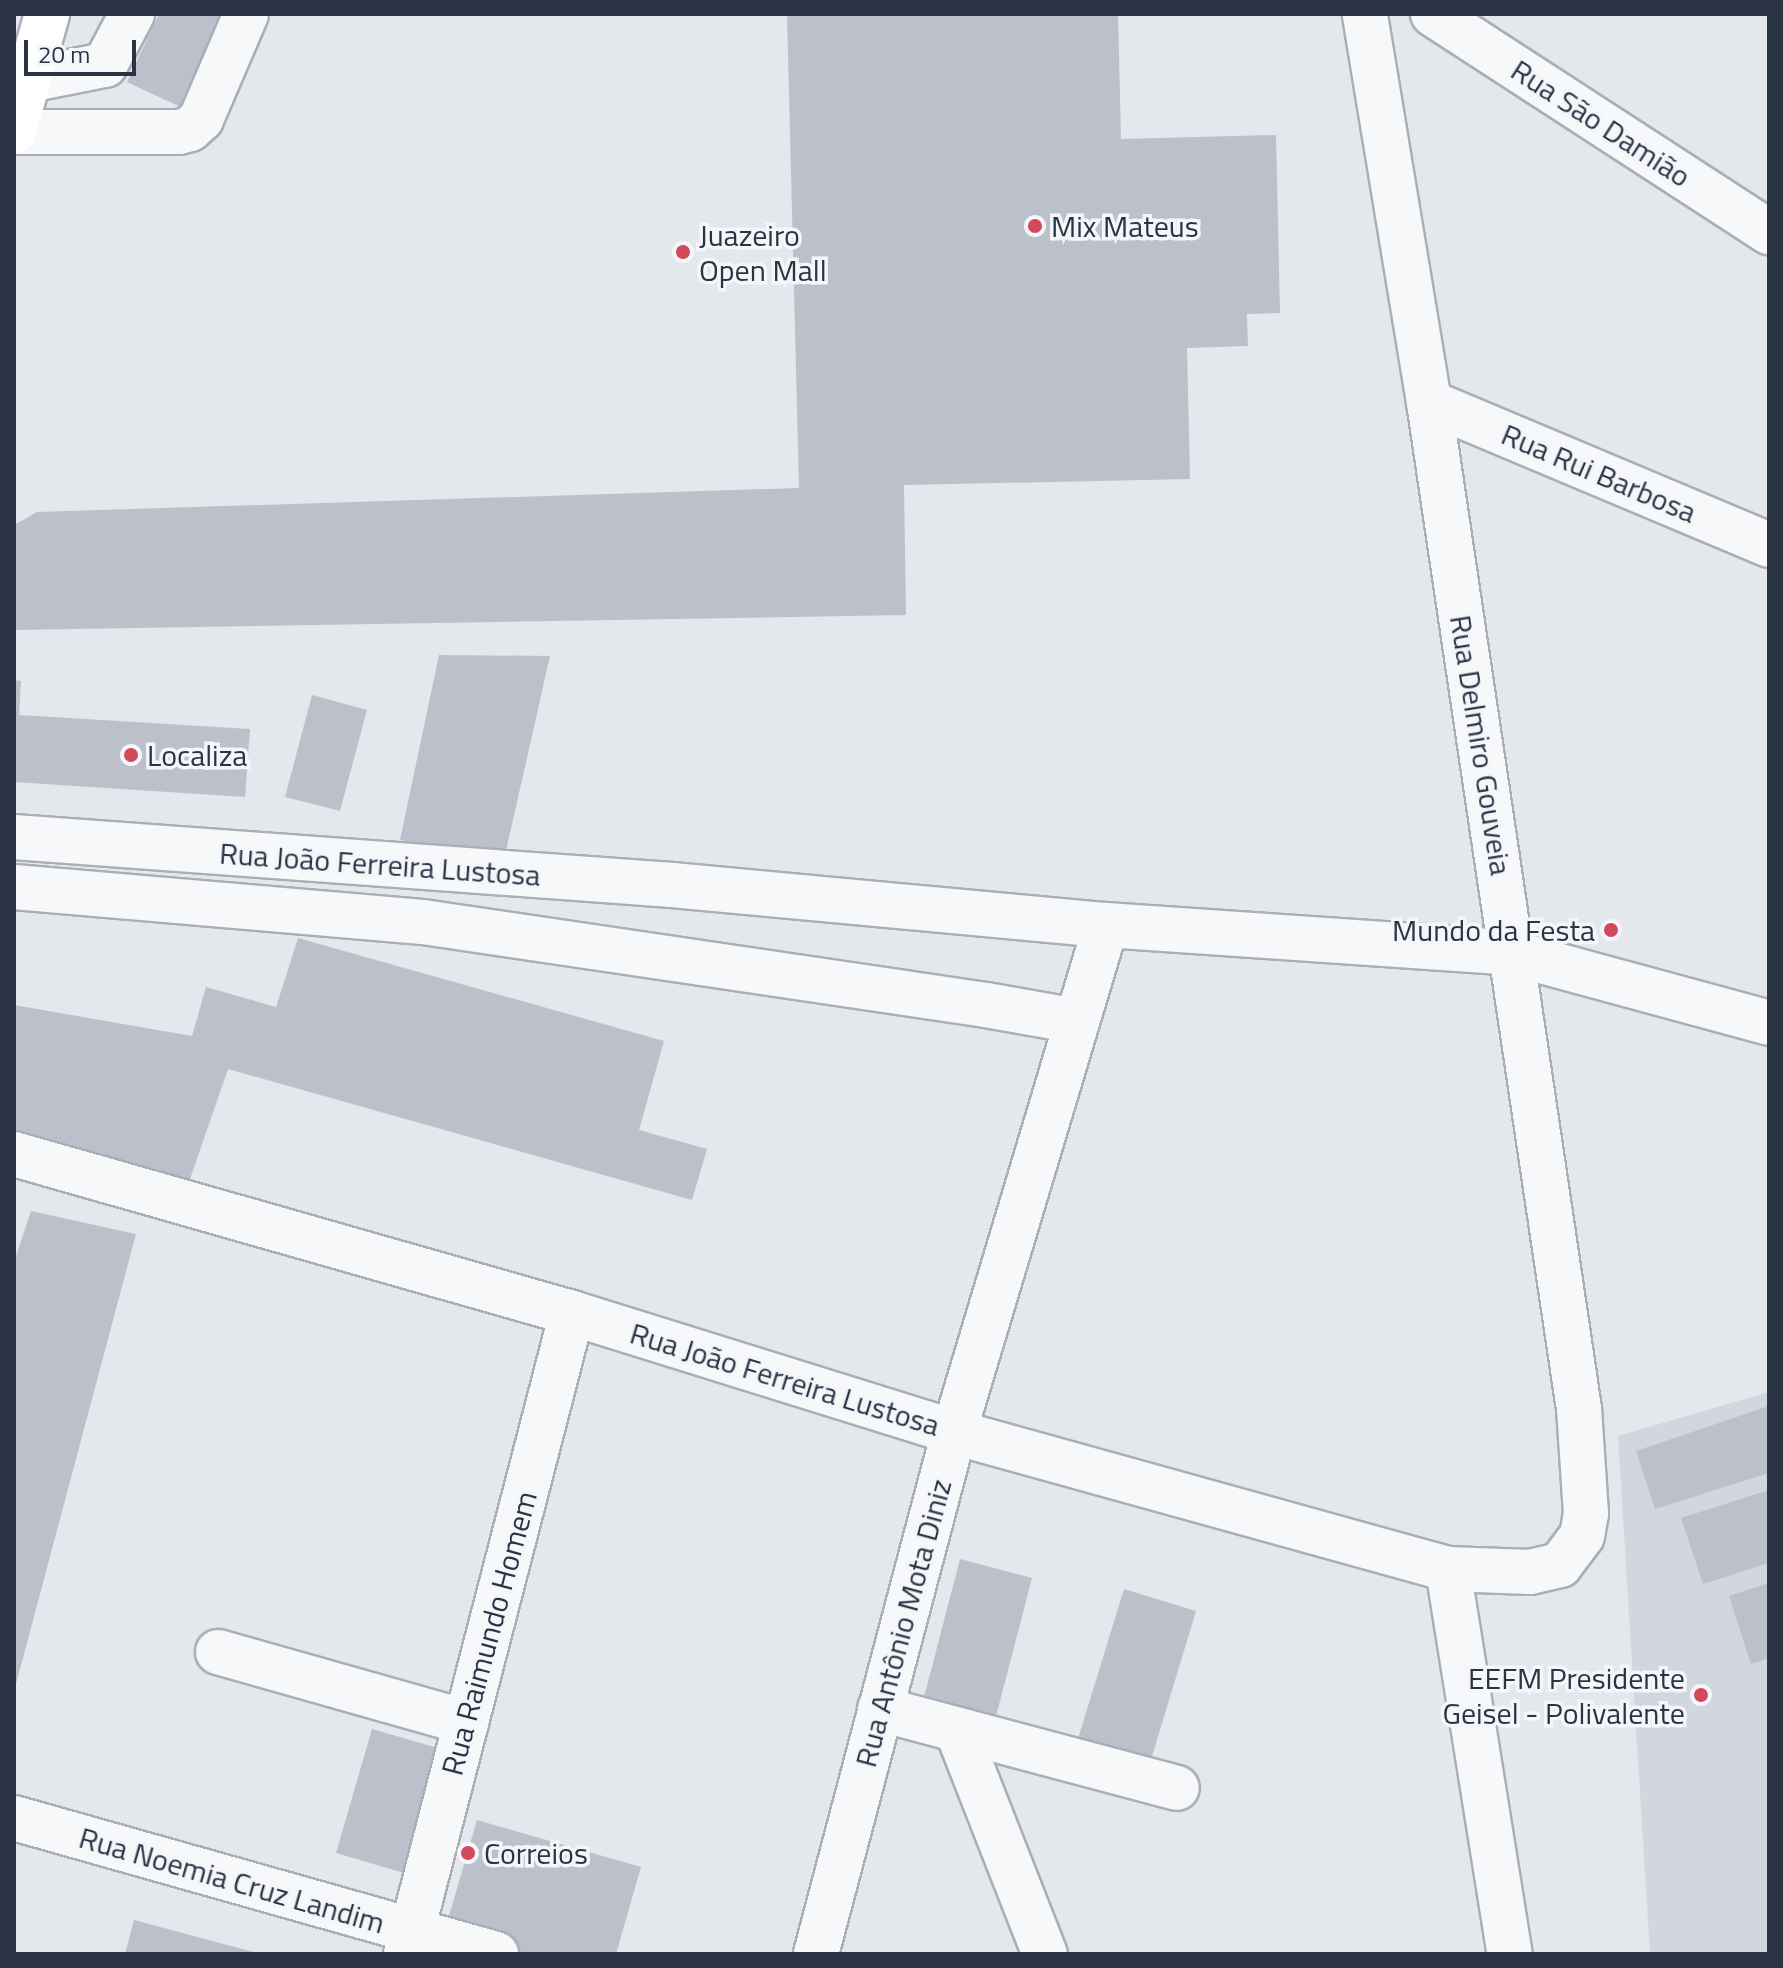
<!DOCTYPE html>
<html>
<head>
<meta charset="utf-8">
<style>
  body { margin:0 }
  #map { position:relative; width:1783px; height:1968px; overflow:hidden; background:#e4e7ec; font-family:"Titillium Web",sans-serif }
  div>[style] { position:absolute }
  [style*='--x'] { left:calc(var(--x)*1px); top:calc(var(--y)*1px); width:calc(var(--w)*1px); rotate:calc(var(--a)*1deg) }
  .built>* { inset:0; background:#d2d6de }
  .building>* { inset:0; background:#bbc0ca }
  .roads { filter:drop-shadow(2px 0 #a9aeb7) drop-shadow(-2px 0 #a9aeb7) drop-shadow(0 2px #a9aeb7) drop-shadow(0 -2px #a9aeb7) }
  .minor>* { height:44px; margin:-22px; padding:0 22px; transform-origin:22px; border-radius:22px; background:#f7f8fa }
  .highway>* { height:44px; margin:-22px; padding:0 22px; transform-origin:22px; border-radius:22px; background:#fff }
  .dots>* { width:22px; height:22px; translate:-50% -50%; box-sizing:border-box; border:4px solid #f4f6f9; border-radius:50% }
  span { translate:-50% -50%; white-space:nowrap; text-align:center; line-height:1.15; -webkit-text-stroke:7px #f4f6f9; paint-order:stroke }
  .street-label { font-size:30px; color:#2b3445 }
  .poi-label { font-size:30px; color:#2b3445 }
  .left { translate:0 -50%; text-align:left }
  .right { translate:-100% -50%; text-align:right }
  .frame { position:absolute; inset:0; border:16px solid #2b3445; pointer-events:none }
  .scale { position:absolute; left:24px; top:40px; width:112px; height:36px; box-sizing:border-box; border:4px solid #2b3445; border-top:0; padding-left:10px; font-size:24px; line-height:28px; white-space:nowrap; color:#2b3445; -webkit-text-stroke:6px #f4f6f9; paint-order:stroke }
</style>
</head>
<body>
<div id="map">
  <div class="built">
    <div style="clip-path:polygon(1769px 1392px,1769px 1954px,1650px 1954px,1618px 1436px)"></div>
  </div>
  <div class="building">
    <div style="clip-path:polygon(159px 14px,230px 14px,187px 110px,127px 82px)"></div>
    <div style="clip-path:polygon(787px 14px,1118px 14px,1121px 139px,1276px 135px,1280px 313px,1247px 314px,1248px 346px,1187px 348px,1190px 479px,904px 485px,906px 615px,14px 630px,14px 525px,37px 512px,799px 488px)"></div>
    <div style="clip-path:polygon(439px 655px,550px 656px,505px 855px,400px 840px)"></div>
    <div style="clip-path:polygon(14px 680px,21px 681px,19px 715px,250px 729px,245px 797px,14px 782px)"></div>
    <div style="clip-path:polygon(312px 695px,367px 710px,340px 811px,285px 797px)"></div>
    <div style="clip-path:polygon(298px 938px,664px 1041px,639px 1130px,707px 1149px,692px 1200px,228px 1069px,189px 1182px,14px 1133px,14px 1005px,192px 1036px,206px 987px,276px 1007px)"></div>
    <div style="clip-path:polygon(31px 1211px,136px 1234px,15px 1688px,14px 1262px)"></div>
    <div style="clip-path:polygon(1769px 1406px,1769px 1473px,1655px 1509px,1636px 1451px)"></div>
    <div style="clip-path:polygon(1769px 1490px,1769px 1563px,1703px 1584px,1681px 1518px)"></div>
    <div style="clip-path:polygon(960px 1559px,1032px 1578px,994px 1724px,922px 1705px)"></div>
    <div style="clip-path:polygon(1769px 1583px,1769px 1658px,1751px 1664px,1729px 1596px)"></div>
    <div style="clip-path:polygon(1124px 1589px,1196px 1611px,1150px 1763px,1077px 1742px)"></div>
    <div style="clip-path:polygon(372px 1729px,441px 1749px,404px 1873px,336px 1853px)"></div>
    <div style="clip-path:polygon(477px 1820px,641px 1867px,616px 1954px,518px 1954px,444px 1933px)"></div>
    <div style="clip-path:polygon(134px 1920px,257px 1953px,257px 1954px,125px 1954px)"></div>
  </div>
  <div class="roads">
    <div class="minor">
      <div style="--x:1433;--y:14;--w:401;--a:33"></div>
      <div style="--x:29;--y:80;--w:77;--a:-11.2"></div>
      <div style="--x:105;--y:65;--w:58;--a:-62.1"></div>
      <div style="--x:14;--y:132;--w:165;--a:0"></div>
      <div style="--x:179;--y:132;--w:11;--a:-15"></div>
      <div style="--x:190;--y:129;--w:15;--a:-42"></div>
      <div style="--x:201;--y:119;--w:114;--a:-66.8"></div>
      <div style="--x:1429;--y:402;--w:369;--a:22.8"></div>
      <div style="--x:14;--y:837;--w:660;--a:4.17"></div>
      <div style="--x:672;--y:885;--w:436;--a:5.3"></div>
      <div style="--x:1106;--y:925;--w:407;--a:3.9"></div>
      <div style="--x:1512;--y:953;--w:266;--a:15.2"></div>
      <div style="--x:14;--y:887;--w:410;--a:4.9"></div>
      <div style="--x:423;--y:922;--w:569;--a:8.39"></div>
      <div style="--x:986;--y:1005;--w:92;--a:10"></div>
      <div style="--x:14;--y:1154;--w:580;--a:15.9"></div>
      <div style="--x:572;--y:1313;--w:400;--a:17.3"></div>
      <div style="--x:954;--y:1432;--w:513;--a:15.5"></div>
      <div style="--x:1448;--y:1569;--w:82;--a:2.1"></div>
      <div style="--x:1530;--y:1572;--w:31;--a:-13"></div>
      <div style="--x:1560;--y:1565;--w:36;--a:-53"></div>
      <div style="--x:1582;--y:1536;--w:22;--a:-80"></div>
      <div style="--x:1586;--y:1514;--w:105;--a:-93.8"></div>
      <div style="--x:1579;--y:1409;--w:1018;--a:-98.47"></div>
      <div style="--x:1429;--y:402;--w:393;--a:-99.4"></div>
      <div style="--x:1448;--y:1569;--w:390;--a:80.9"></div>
      <div style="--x:218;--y:1652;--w:258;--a:15.8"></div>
      <div style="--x:880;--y:1709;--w:307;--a:14.9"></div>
      <div style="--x:957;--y:1730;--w:241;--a:68.6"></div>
      <div style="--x:14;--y:1818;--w:501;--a:15.76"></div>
      <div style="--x:406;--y:1954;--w:662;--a:-75.48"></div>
      <div style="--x:816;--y:1954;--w:540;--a:-75.19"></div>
      <div style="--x:954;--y:1432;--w:529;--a:-73.31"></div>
    </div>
    <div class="highway">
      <div style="--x:14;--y:131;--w:122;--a:-74.2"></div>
    </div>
  </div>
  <div class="dots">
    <div style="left:1035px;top:226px;background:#d1495b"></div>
    <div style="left:683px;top:252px;background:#d1495b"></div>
    <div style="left:131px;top:755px;background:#d1495b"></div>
    <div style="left:1611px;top:930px;background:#d1495b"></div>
    <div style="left:1701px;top:1695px;background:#d1495b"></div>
    <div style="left:468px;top:1853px;background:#d1495b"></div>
  </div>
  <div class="street-label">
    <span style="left:1601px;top:123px;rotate:33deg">Rua São Damião</span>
    <span style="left:1599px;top:473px;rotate:23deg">Rua Rui Barbosa</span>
    <span style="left:1481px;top:745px;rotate:81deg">Rua Delmiro Gouveia</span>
    <span style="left:380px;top:864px;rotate:4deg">Rua João Ferreira Lustosa</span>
    <span style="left:785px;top:1379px;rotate:17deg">Rua João Ferreira Lustosa</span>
    <span style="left:903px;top:1623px;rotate:-75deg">Rua Antônio Mota Diniz</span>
    <span style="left:489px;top:1633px;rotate:-75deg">Rua Raimundo Homem</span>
    <span style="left:232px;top:1880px;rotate:16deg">Rua Noemia Cruz Landim</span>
  </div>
  <div class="poi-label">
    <span class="left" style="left:1051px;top:226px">Mix Mateus</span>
    <span class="left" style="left:699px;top:252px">Juazeiro<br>Open Mall</span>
    <span class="left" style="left:147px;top:755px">Localiza</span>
    <span class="right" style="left:1595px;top:930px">Mundo da Festa</span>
    <span class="right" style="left:1685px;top:1695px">EEFM Presidente<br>Geisel - Polivalente</span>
    <span class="left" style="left:484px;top:1853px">Correios</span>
  </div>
  <div class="frame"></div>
  <div class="scale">20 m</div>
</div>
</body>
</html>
